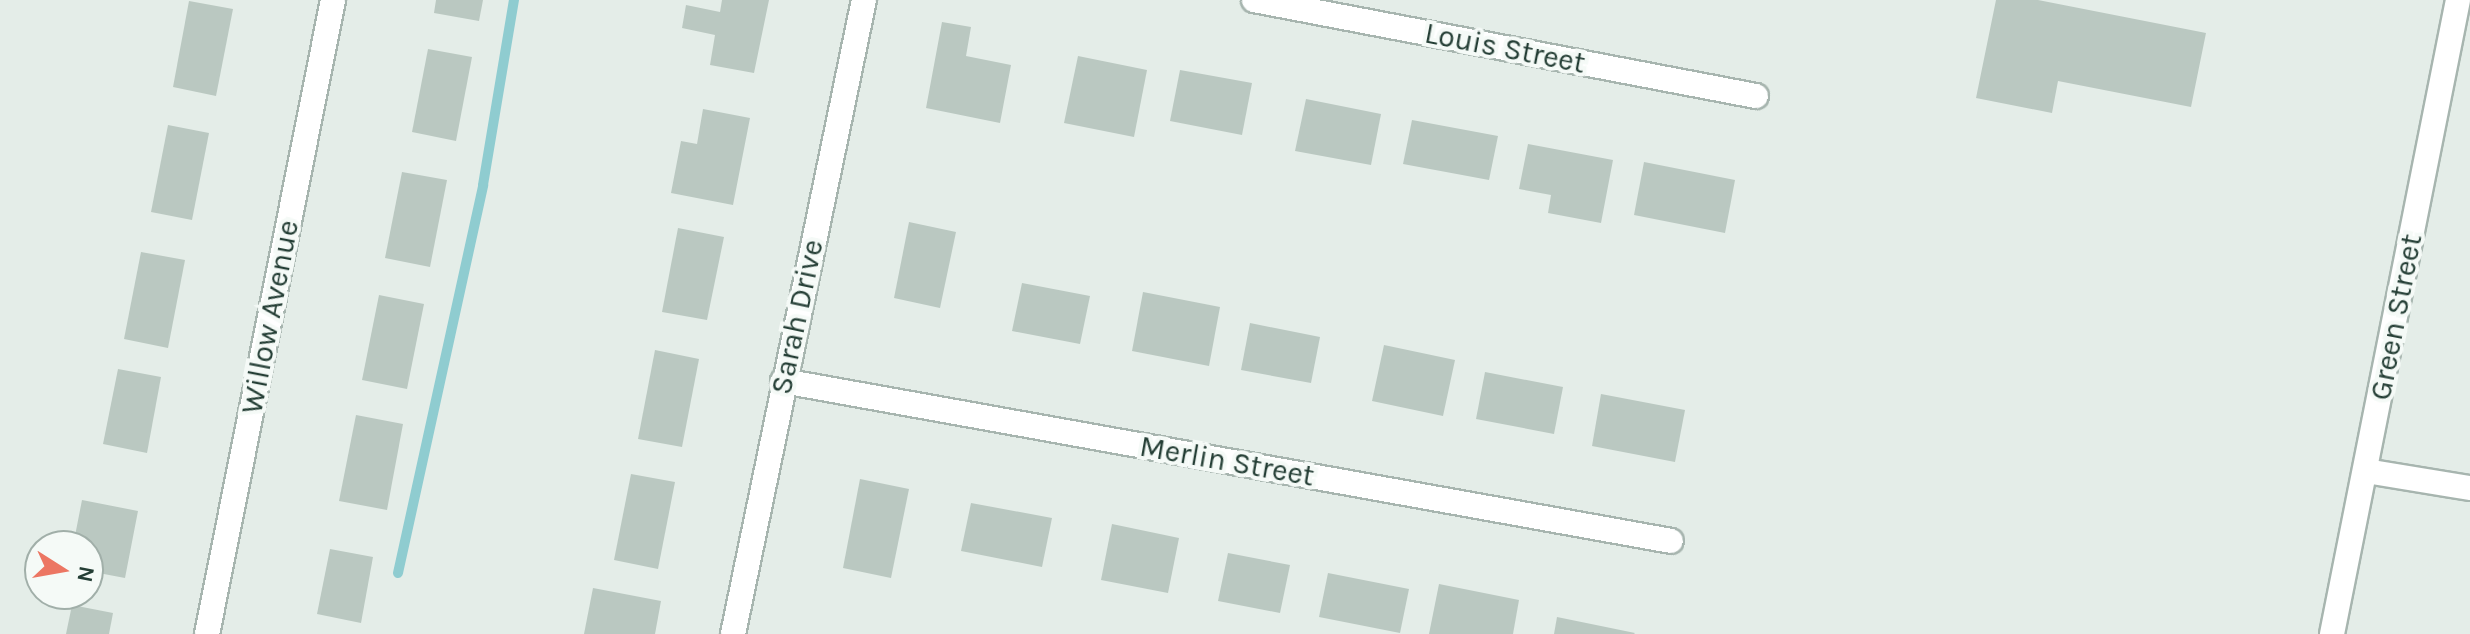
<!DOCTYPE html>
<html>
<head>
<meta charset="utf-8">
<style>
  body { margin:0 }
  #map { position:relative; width:2470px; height:634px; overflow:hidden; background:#e4ede8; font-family:Karla,sans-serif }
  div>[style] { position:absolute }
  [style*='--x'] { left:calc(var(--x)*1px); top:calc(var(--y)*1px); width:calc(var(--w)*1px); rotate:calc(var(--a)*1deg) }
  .stream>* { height:10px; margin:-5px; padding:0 5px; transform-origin:5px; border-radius:5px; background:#8fccd0 }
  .building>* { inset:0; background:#bac8c1 }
  .roads { filter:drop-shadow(2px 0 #a7b5af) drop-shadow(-2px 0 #a7b5af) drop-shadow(0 2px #a7b5af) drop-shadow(0 -2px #a7b5af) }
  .street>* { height:24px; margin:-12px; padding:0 12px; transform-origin:12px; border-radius:12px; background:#fff }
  span { translate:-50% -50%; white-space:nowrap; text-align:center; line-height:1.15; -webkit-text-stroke:8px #f5faf7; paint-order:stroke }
  .street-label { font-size:30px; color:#243e35 }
  .north { position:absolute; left:24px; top:530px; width:80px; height:80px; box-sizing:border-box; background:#f5faf7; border:2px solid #a1afa9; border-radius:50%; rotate:101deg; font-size:22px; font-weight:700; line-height:32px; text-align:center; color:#243e35 }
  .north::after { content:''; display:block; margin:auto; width:28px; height:36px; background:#ec7663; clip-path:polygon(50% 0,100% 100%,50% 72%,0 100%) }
</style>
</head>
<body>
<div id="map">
  <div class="stream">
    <div style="--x:398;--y:573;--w:397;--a:-77.6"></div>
    <div style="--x:483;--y:185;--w:188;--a:-80.5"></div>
  </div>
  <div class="building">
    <div style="clip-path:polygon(436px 0,483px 0,479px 21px,434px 13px)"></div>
    <div style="clip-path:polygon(722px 0,769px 0,754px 73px,710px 65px,715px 35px,682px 28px,686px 5px,720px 12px)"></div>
    <div style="clip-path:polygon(1996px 0,2038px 0,2206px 33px,2191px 107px,2058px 81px,2052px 113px,1976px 98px)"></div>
    <div style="clip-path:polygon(189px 1px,233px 9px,216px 96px,173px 87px)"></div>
    <div style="clip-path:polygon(942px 22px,971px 27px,966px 56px,1011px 65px,1000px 123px,926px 108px)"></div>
    <div style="clip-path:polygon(428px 49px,472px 57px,456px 141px,412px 132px)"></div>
    <div style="clip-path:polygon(1078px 56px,1147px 70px,1134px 137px,1064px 123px)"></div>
    <div style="clip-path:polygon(1180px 70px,1252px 83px,1242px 135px,1170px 121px)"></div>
    <div style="clip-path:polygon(1306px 99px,1381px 114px,1371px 165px,1295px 151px)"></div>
    <div style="clip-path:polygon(703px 109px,750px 118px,733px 205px,671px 193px,681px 141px,697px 144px)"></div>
    <div style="clip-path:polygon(1412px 120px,1498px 136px,1489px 180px,1403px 164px)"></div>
    <div style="clip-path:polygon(168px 125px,209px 133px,192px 220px,151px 212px)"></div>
    <div style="clip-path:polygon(1528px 144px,1613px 160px,1601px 223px,1548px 213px,1551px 195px,1519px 189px)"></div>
    <div style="clip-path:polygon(1644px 162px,1735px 180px,1725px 233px,1634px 215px)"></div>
    <div style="clip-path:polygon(402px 172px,447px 180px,430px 267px,385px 258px)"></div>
    <div style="clip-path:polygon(909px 222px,956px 232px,940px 308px,894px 298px)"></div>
    <div style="clip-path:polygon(678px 228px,724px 237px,707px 320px,662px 312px)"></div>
    <div style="clip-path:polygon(141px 252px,185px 260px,168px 348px,124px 339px)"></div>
    <div style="clip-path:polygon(1022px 283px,1090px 296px,1080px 344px,1012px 331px)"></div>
    <div style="clip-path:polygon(1143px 292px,1220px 307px,1209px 366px,1132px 351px)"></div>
    <div style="clip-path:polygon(379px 295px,424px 304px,407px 389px,362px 380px)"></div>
    <div style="clip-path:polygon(1250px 323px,1320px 337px,1311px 383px,1241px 370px)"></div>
    <div style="clip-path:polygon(1384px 345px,1455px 360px,1443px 416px,1372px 401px)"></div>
    <div style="clip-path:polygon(655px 350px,699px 359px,682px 447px,638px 439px)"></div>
    <div style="clip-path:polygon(118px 369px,161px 377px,147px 453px,103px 444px)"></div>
    <div style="clip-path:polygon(1485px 372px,1563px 387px,1554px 434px,1476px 419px)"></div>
    <div style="clip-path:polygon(1601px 394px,1685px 410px,1675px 462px,1592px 446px)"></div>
    <div style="clip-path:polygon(356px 415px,403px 424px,387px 510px,339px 501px)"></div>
    <div style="clip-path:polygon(631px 474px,675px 482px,658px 569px,614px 560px)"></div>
    <div style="clip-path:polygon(860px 479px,909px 489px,891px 578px,843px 568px)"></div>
    <div style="clip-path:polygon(82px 500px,138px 511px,125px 578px,88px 571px,88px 546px,73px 546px)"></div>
    <div style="clip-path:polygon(971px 503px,1052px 518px,1042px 567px,961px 551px)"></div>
    <div style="clip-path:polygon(1112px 524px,1179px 538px,1168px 593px,1101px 580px)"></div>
    <div style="clip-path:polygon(330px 549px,373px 557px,361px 623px,317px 614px)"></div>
    <div style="clip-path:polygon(1228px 553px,1290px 565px,1280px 613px,1218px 601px)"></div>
    <div style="clip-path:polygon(1328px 573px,1409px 589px,1400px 633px,1319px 617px)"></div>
    <div style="clip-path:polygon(1439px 584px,1519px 600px,1513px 634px,1429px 634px)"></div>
    <div style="clip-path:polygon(593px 588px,661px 601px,655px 634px,584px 634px)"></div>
    <div style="clip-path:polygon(72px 605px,113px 613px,109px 634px,66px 634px)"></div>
    <div style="clip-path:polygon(1557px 617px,1635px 633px,1634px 634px,1554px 634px)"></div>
  </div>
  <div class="roads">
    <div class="street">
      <div style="--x:1254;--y:0;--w:511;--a:10.83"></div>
      <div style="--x:783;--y:381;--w:902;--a:10.21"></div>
      <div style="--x:2366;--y:471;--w:105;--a:9.3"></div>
      <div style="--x:207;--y:634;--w:646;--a:-78.76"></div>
      <div style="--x:733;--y:634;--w:647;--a:-78.33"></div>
      <div style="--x:2332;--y:634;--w:646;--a:-78.76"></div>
    </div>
  </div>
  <div class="street-label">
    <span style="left:1505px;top:48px;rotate:11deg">Louis Street</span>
    <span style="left:270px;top:317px;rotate:-79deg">Willow Avenue</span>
    <span style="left:797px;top:317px;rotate:-78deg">Sarah Drive</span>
    <span style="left:2396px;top:317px;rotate:-79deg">Green Street</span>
    <span style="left:1227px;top:461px;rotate:10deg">Merlin Street</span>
  </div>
  <div class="north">N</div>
</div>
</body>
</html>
